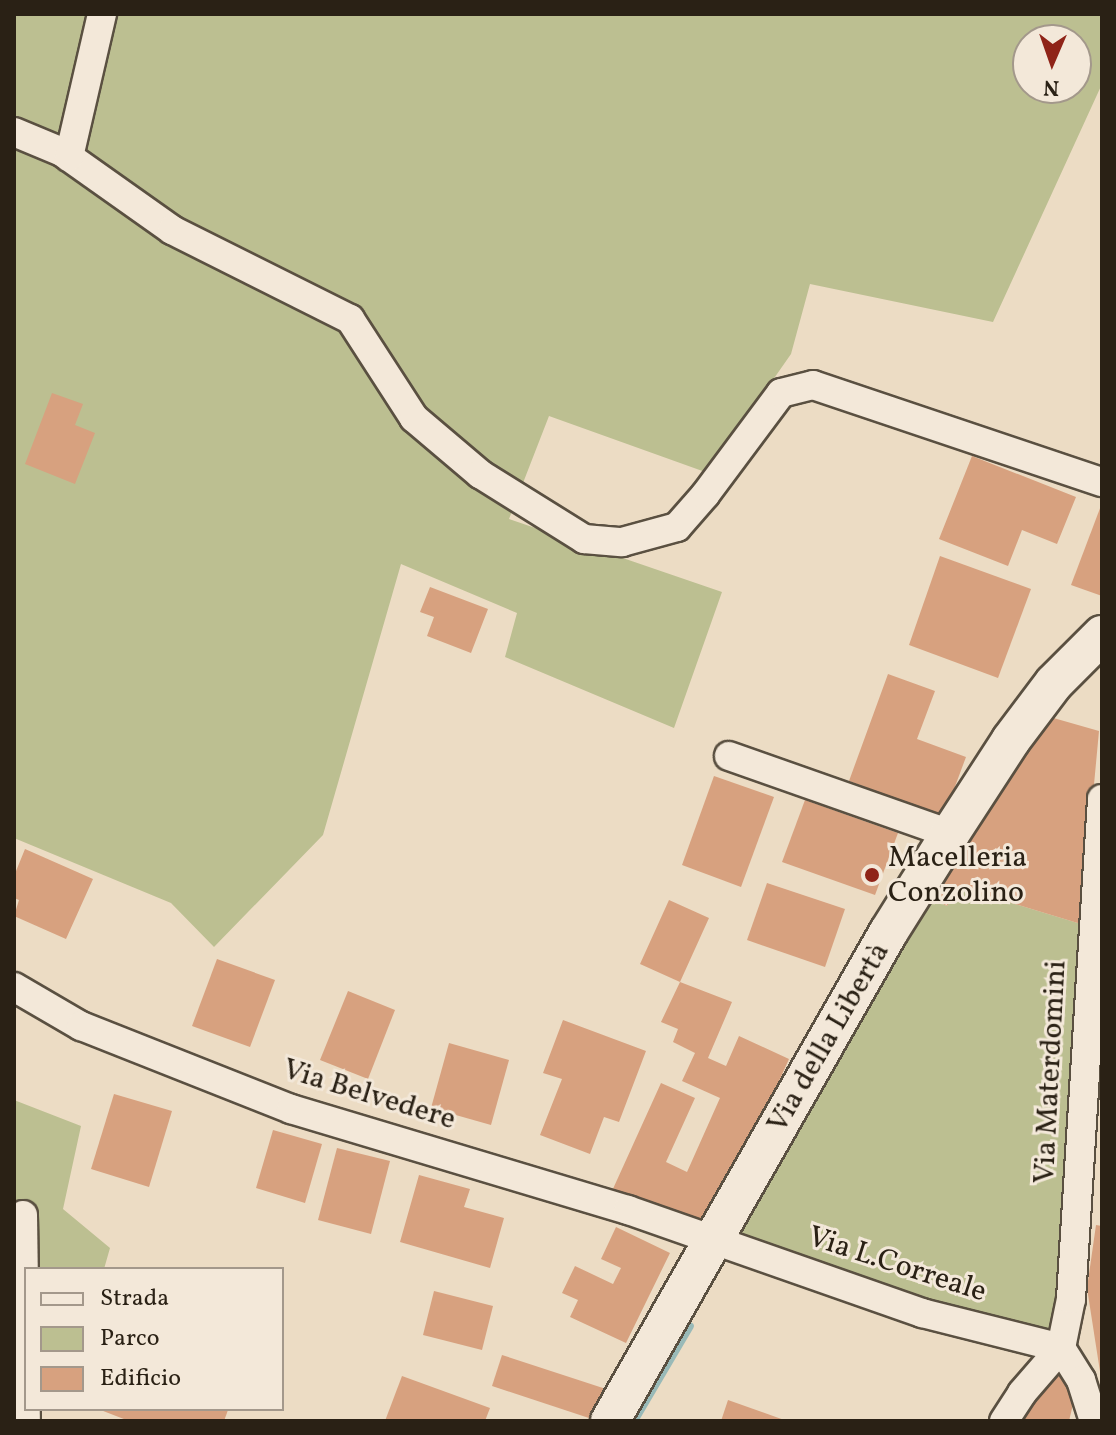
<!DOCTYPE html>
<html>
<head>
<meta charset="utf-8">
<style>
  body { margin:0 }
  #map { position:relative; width:1116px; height:1435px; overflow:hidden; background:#ecdcc4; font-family:Vollkorn,serif }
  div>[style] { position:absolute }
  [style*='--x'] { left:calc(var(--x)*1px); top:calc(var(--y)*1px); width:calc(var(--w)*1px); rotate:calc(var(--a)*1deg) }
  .green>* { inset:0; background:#bcbf91 }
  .stream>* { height:8px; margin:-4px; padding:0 4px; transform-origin:4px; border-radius:4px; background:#99bab8 }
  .building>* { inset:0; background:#d7a17f }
  .roads { filter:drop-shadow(2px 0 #5a5041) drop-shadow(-2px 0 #5a5041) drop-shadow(0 2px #5a5041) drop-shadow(0 -2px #5a5041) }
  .street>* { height:28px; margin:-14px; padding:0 14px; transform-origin:14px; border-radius:14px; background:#f3e8d9 }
  .secondary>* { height:38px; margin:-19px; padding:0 19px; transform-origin:19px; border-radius:19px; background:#f3e8d9 }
  .dots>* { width:22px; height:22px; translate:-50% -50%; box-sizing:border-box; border:4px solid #f3e8d9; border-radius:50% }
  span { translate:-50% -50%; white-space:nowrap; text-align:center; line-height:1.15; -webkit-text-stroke:6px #f3e8d9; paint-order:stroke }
  .poi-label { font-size:30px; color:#2a2115 }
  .left { translate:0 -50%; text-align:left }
  .street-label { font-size:30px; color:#2a2115 }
  .frame { position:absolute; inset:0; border:16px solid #2a2115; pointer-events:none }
  .legend { position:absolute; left:24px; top:1267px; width:260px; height:144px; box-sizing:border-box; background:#f3e8d9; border:2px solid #a3988b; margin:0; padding:10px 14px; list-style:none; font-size:24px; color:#2a2115 }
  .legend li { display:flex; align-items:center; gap:16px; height:40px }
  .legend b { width:40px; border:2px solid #a3988b }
  .north { position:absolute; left:1012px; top:24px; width:80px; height:80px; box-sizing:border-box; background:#f3e8d9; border:2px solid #a3988b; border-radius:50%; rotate:182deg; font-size:22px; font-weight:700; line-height:32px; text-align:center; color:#2a2115 }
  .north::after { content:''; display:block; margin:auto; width:28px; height:36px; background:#8f2418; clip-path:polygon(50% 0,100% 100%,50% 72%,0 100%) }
</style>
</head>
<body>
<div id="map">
  <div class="green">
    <div style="clip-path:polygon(evenodd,14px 14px,1102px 14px,1102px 84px,993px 322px,810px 284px,791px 354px,708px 473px,549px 416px,509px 519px,722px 592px,674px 728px,505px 657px,517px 613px,401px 564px,323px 835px,214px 947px,171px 903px,14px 838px,14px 14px,1028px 40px,1076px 40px,1076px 88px,1028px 88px,1028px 40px)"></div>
    <div style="clip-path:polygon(959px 887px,1081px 924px,1061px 1348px,716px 1240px,928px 897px,947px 906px)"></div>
    <div style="clip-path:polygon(14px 1100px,81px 1126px,63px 1209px,110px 1248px,104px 1269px,26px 1269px,14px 1393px)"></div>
  </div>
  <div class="stream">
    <div style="--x:634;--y:1421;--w:110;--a:-59.5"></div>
  </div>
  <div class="building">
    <div style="clip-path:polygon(52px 393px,83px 404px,75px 425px,95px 433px,75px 484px,25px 464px)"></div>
    <div style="clip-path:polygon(972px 456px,1076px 497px,1057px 544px,1022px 530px,1008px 566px,939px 539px)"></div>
    <div style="clip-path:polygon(1102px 503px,1102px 596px,1071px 585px)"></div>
    <div style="clip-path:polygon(940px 556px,1031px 589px,998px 678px,909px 645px)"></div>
    <div style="clip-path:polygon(430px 587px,488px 609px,471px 653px,427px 636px,434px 617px,420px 612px)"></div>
    <div style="clip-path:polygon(888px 674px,935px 691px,917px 739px,966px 757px,944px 816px,849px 781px)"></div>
    <div style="clip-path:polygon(1043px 715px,1099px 731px,1081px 924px,959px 887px,947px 906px,929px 897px)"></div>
    <div style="clip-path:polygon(714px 776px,774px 797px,741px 887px,682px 865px)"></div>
    <div style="clip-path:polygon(805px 800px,898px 833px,875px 895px,782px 862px)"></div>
    <div style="clip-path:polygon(25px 849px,93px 879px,66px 939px,14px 916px,19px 900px,14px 898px,14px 876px)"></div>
    <div style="clip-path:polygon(767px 883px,845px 909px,825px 967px,747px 940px)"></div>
    <div style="clip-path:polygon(669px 900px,709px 918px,680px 982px,732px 1002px,708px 1058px,726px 1066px,739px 1036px,789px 1059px,710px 1234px,612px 1191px,661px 1083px,695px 1098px,666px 1162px,687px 1172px,720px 1098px,682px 1081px,695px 1053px,673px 1042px,678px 1029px,661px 1022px,680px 982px,640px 964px)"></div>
    <div style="clip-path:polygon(217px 959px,275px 980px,250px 1047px,192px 1026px)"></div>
    <div style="clip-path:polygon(348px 991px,395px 1010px,368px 1079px,320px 1060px)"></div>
    <div style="clip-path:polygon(563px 1020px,646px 1051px,619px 1122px,604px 1117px,590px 1154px,540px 1135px,562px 1079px,543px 1073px)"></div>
    <div style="clip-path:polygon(449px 1043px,509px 1060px,491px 1125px,431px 1108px)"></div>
    <div style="clip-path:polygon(114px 1094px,172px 1111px,149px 1187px,91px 1169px)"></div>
    <div style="clip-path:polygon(273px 1130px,322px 1144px,305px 1203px,256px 1188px)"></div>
    <div style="clip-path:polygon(337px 1148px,390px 1161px,371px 1234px,318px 1220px)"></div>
    <div style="clip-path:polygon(419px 1175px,470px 1189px,464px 1207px,504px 1218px,490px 1268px,400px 1242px)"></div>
    <div style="clip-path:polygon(1096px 1225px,1102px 1226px,1101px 1378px,1087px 1288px)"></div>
    <div style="clip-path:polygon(616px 1227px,670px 1253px,626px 1343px,570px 1317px,578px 1300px,562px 1293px,575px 1266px,613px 1284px,621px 1268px,601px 1259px)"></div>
    <div style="clip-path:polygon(434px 1291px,493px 1306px,482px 1350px,423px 1335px)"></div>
    <div style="clip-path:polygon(502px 1355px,606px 1389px,595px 1420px,492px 1386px)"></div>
    <div style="clip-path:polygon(1052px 1374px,1069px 1376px,1075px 1396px,1069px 1421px,1020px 1421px)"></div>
    <div style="clip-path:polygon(402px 1376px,490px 1408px,485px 1421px,385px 1421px)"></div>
    <div style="clip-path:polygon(728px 1400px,787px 1421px,721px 1421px)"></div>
    <div style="clip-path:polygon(98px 1409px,225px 1409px,228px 1410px,224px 1421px,129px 1421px)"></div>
  </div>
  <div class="roads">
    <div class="street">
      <div style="--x:14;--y:132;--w:52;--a:22.6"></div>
      <div style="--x:62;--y:152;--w:135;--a:35.3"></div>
      <div style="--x:172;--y:230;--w:199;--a:26.6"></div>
      <div style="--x:350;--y:319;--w:118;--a:57.1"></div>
      <div style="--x:414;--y:418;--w:87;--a:40.3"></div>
      <div style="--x:480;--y:474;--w:123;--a:32"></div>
      <div style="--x:584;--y:539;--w:38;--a:5"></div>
      <div style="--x:622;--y:542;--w:57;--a:-15.3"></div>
      <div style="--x:677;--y:527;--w:43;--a:-48.8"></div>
      <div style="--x:705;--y:495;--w:127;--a:-53.3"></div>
      <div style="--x:781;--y:393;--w:33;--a:-14"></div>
      <div style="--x:813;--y:385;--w:305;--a:18.6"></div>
      <div style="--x:69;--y:157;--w:147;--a:-77"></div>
      <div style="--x:729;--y:756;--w:234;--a:19.4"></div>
      <div style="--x:14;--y:987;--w:78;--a:30.2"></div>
      <div style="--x:81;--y:1026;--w:226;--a:21.6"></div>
      <div style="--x:291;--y:1109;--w:352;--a:16.7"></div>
      <div style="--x:628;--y:1210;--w:312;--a:19.3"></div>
      <div style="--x:922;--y:1313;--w:143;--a:14.1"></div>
      <div style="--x:23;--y:1215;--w:206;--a:89.2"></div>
      <div style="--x:1061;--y:1348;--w:38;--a:58"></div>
      <div style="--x:1081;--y:1380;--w:43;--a:72.4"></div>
      <div style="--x:1004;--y:1421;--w:33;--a:-57"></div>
      <div style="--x:1022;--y:1393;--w:60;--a:-49.1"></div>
      <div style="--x:1061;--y:1348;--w:50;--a:-78.5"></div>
      <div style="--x:1071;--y:1299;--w:501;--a:-86.45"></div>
    </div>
    <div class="secondary">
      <div style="--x:610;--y:1421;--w:562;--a:-60.33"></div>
      <div style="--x:888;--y:933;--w:117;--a:-57.9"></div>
      <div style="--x:950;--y:834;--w:112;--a:-57"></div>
      <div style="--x:1011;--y:740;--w:71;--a:-53"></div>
      <div style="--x:1054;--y:683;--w:68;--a:-45"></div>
    </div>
  </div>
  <div class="dots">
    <div style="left:872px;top:875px;background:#8f2418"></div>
  </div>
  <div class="poi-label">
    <span class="left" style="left:888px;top:875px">Macelleria<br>Conzolino</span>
  </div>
  <div class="street-label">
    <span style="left:829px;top:1038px;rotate:-60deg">Via della Libertà</span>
    <span style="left:1051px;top:1072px;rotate:-87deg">Via Materdomini</span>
    <span style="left:369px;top:1095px;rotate:17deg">Via Belvedere</span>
    <span style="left:897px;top:1265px;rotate:18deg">Via L.Correale</span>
  </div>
  <div class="frame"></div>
  <ul class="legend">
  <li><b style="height:10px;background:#f3e8d9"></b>Strada</li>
  <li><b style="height:22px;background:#bcbf91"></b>Parco</li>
  <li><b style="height:22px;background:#d7a17f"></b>Edificio</li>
  </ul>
  <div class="north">N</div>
</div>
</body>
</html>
